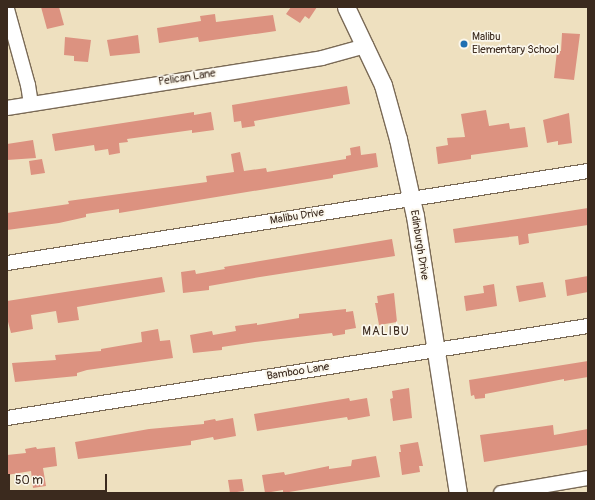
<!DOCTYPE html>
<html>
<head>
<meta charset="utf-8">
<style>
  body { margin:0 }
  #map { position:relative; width:595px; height:500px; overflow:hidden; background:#eee0bf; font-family:Pangolin,sans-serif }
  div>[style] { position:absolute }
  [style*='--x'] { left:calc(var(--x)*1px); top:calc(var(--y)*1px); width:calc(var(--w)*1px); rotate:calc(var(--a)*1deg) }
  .building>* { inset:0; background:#dc9280 }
  .roads { filter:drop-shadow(1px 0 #7a6a56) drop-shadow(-1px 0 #7a6a56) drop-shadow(0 1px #7a6a56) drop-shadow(0 -1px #7a6a56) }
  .minor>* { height:14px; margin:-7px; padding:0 7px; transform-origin:7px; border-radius:7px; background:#fff }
  .tertiary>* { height:17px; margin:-8.5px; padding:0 8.5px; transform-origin:8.5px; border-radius:8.5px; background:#fff }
  .dots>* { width:11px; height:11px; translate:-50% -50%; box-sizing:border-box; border:2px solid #fbf7ec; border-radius:50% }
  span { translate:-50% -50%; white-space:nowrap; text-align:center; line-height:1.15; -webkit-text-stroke:3.5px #fbf7ec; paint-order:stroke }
  .poi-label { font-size:11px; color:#3b2a1e }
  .left { translate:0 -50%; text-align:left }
  .street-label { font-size:11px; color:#3b2a1e }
  .neighbourhood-label { font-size:12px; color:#3b2a1e; letter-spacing:1px }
  .frame { position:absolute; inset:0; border:8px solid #3b2a1e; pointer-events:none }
  .scale { position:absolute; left:8px; top:474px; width:99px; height:18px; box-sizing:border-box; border:2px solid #3b2a1e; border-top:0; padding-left:5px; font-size:12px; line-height:14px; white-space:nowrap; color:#3b2a1e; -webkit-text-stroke:3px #fbf7ec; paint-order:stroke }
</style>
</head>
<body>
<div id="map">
  <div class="building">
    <div style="clip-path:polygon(41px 7px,59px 7px,64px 25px,47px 29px)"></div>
    <div style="clip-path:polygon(291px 7px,317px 7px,309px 19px,305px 16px,300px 23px,286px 14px)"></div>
    <div style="clip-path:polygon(215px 14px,216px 22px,273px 15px,276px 31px,199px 42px,198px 37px,159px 43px,157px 28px,201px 21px,200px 16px)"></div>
    <div style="clip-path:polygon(562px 33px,580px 34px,574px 80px,554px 78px,557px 51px,561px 51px)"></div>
    <div style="clip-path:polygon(138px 35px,140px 53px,110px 56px,107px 40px)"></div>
    <div style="clip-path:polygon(65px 37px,91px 40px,88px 62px,74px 61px,74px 56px,64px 55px)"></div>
    <div style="clip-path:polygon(347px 86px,350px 104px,254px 121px,255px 126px,242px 128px,241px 121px,234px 122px,232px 105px)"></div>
    <div style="clip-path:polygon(486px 110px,489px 126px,509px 123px,510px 129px,525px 127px,528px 147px,471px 155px,471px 159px,438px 164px,436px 147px,448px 145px,447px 138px,465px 137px,461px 114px)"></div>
    <div style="clip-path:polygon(194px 112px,194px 115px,211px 112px,214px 130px,192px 133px,192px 130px,185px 131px,127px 139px,128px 142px,119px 143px,120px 153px,109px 155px,108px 149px,95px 151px,94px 145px,55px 151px,52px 134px)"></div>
    <div style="clip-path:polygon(569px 113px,572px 143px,558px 145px,558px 141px,547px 143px,543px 120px)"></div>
    <div style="clip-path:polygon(33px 140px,36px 158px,7px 160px,7px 144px)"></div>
    <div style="clip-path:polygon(360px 146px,361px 155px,376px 153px,378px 167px,333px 175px,333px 178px,119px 213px,119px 209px,86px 214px,86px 217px,59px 223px,7px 230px,7px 213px,69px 204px,68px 201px,207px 182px,206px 176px,234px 172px,231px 154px,240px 152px,244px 171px,266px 168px,267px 172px,346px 159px,346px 156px,351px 155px,350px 148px)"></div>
    <div style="clip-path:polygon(42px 159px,45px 173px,31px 175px,29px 161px)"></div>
    <div style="clip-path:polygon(588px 208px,588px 225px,528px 234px,529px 243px,519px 245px,518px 236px,455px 243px,453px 229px)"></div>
    <div style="clip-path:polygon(392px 239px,395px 256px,260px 277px,209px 286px,209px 290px,183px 293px,181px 272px,195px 270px,196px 274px,225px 269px,224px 267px)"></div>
    <div style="clip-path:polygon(588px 276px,588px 292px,567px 296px,565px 280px)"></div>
    <div style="clip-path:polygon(162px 277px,165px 292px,77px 307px,79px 320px,58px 323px,56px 311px,31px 315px,33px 329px,11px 333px,7px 318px,7px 301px)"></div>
    <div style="clip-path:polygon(543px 282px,546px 297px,519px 302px,516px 286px)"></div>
    <div style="clip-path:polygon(494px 284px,497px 306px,466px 311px,464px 296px,484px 293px,483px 286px)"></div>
    <div style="clip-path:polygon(394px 293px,397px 322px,379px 325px,375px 303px,378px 303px,377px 296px)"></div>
    <div style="clip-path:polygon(346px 309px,346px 312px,353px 311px,356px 328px,345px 330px,345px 334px,333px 336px,332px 333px,255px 342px,222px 347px,222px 350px,193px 353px,190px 335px,212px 331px,213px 335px,236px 331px,235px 326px,257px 323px,257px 325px,299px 318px,299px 314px)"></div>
    <div style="clip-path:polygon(158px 329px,160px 341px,170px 340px,173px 358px,87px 370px,77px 373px,77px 376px,15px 382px,12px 363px,56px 360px,55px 355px,101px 351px,101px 349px,142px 342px,141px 332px)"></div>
    <div style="clip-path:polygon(588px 361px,588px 377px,564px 381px,564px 379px,485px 394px,485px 398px,475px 399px,474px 395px,471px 396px,469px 380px)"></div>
    <div style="clip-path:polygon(409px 388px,412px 418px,393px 421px,390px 399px,393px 398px,392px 391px)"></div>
    <div style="clip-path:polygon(349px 398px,350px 401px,367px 398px,370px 416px,348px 420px,347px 417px,257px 431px,254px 414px)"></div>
    <div style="clip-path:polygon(233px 418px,236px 436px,214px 440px,213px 437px,191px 441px,191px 445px,78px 459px,75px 442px,149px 429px,204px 424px,204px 421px,215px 419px,216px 421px)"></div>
    <div style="clip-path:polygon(553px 425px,554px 435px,588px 429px,588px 445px,484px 462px,480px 435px)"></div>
    <div style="clip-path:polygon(418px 442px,423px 466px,419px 466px,420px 472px,402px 475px,399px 452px,401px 452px,400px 445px)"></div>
    <div style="clip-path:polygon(36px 447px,37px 449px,55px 447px,57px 466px,43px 468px,46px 486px,33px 488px,31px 471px,7px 475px,7px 455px,26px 453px,25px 449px)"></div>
    <div style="clip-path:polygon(376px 456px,380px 477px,283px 493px,283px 490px,265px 493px,262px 475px,284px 472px,285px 475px,329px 466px,329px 469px,351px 466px,352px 460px)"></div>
    <div style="clip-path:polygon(242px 479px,244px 491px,230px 493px,228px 480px)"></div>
  </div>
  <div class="roads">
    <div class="minor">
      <div style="--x:7;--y:9;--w:79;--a:74.6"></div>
      <div style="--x:28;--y:85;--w:19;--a:81"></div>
      <div style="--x:7;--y:108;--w:319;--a:-9"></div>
      <div style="--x:322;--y:58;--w:46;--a:-15.3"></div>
      <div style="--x:7;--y:263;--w:588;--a:-9"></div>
      <div style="--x:7;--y:418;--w:588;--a:-9"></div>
      <div style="--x:501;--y:493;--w:88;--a:-9.8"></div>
    </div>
    <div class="tertiary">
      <div style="--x:346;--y:7;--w:86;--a:64.6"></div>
      <div style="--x:383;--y:85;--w:56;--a:74.5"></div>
      <div style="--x:398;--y:139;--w:79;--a:77.6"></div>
      <div style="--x:415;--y:216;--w:280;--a:81.2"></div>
    </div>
  </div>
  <div class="dots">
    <div style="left:464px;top:44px;background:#1f6fb2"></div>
  </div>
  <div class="poi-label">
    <span class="left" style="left:472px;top:44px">Malibu<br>Elementary School</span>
  </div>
  <div class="street-label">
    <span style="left:187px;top:78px;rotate:-9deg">Pelican Lane</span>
    <span style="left:297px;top:217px;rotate:-9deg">Malibu Drive</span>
    <span style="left:419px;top:245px;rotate:81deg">Edinburgh Drive</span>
    <span style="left:298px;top:372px;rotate:-9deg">Bamboo Lane</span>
  </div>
  <div class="neighbourhood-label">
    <span style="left:386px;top:332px">MALIBU</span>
  </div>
  <div class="frame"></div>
  <div class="scale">50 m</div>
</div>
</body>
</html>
